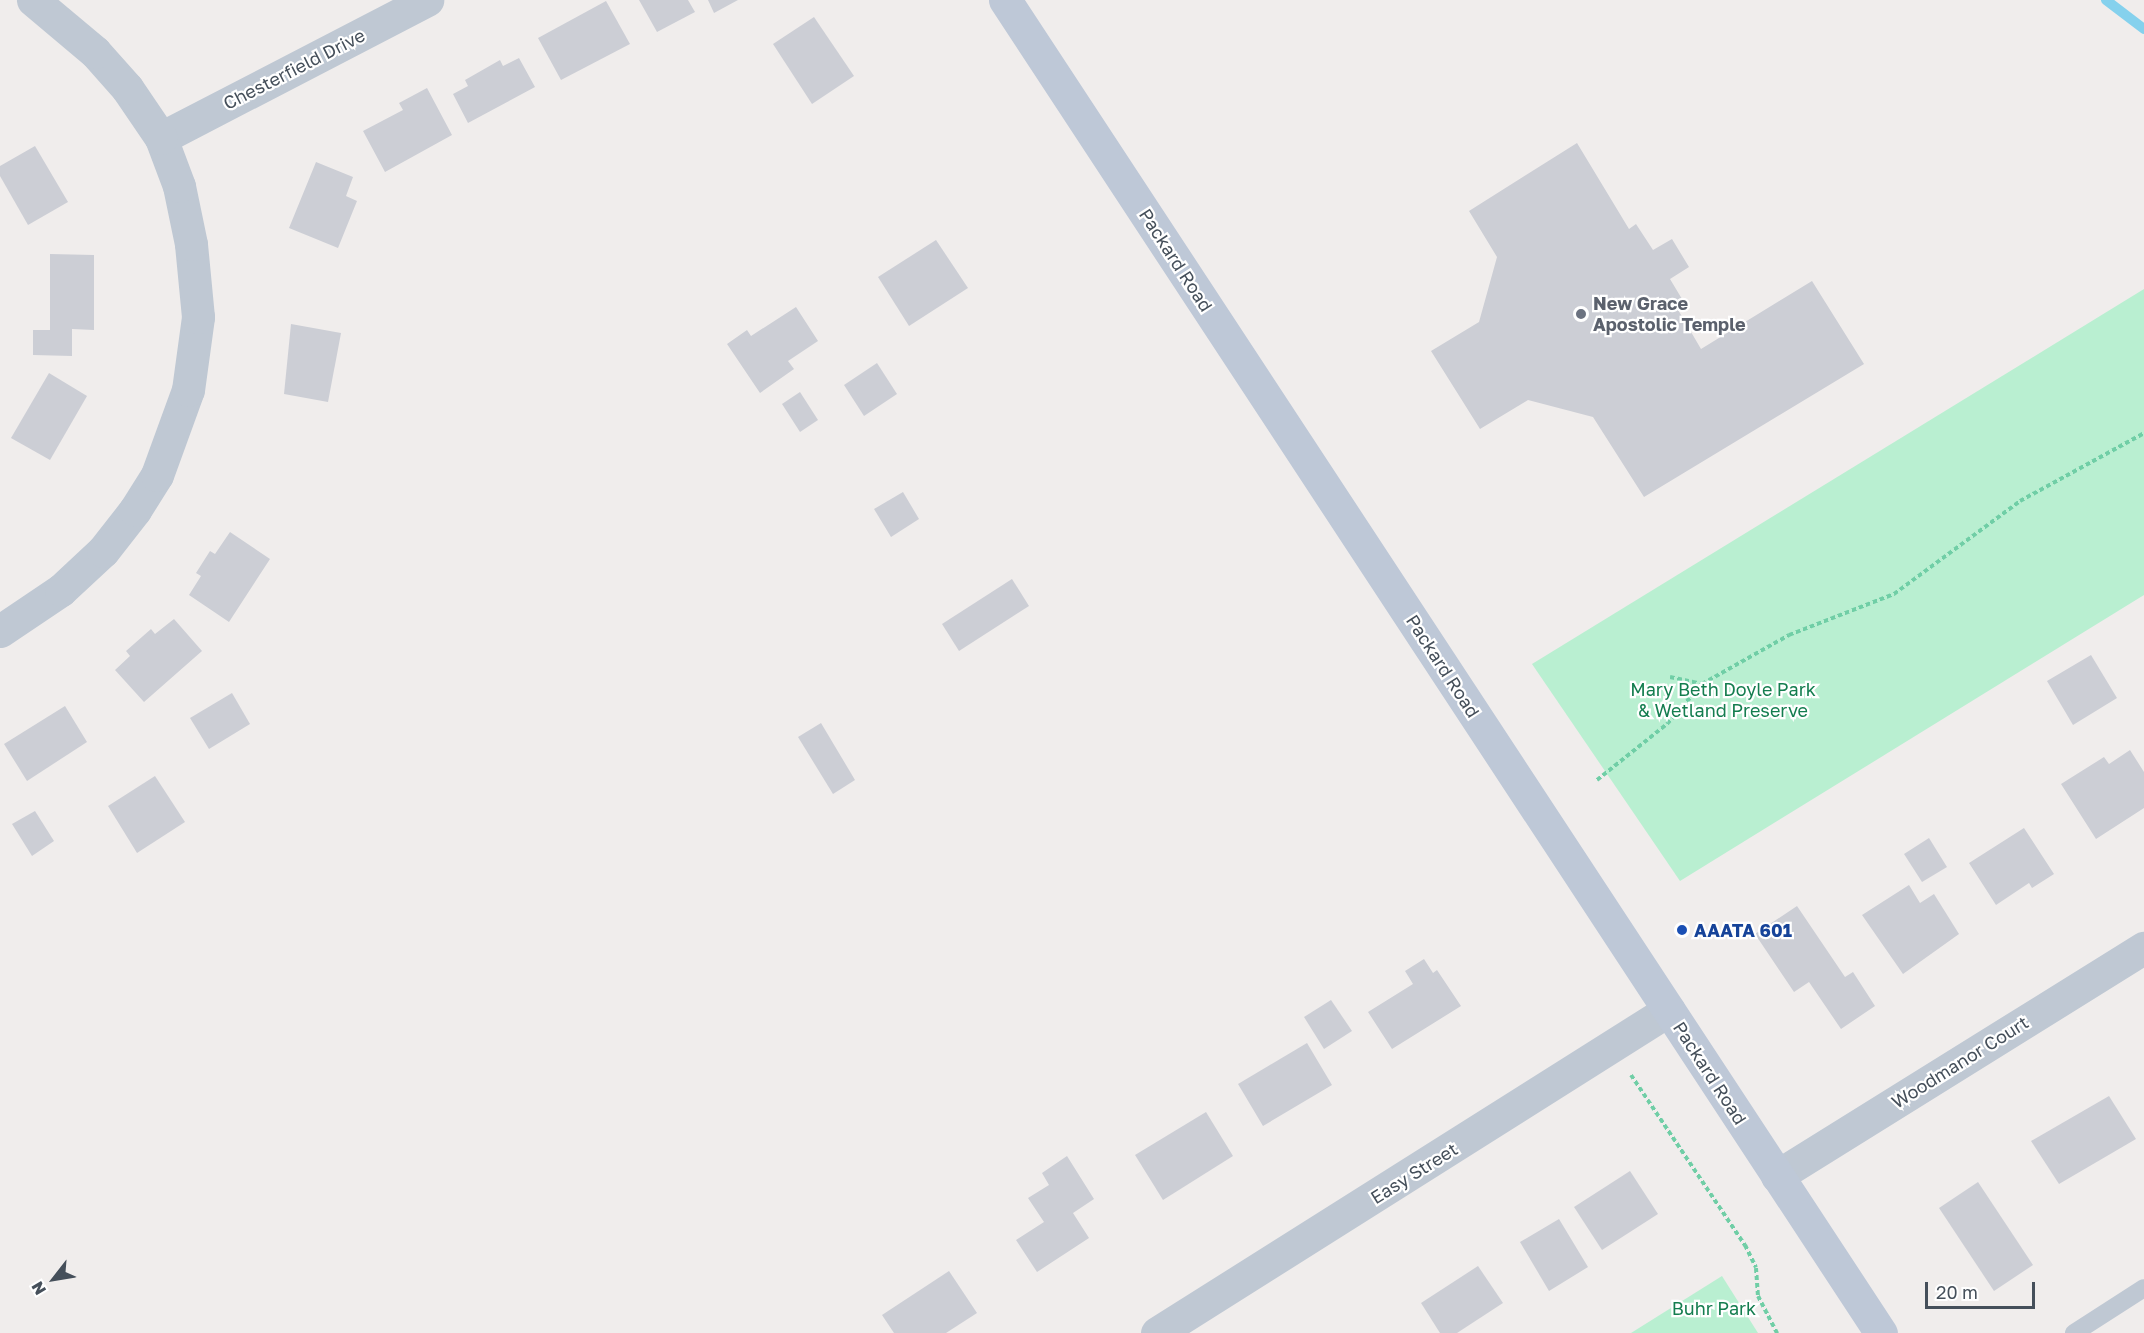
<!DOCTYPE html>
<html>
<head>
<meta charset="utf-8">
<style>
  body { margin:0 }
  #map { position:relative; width:2144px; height:1333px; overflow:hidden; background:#f0edec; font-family:"Golos Text",sans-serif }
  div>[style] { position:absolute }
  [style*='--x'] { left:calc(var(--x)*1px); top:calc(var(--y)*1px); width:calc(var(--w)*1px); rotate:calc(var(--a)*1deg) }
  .green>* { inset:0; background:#b9efd1 }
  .stream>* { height:10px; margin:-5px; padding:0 5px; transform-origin:5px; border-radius:5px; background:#85d1ed }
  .building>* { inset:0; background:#ccced5 }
  .path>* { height:4px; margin-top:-2px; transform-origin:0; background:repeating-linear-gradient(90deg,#70cea6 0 4.5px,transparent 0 7.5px) }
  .service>* { height:18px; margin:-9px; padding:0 9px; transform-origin:9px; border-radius:9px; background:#bfc8d3 }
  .minor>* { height:33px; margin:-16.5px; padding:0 16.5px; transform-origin:16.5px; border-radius:16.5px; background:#bfc8d3 }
  .secondary>* { height:33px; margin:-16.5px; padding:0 16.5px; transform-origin:16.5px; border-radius:16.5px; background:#bec8d7 }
  .dots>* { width:16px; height:16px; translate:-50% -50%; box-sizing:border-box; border:3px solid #fff; border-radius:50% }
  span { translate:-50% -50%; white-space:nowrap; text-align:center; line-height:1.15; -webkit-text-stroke:4.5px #fff; paint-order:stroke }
  .street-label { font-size:18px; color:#454f5a }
  .worship-label { font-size:18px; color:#5b616d; font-weight:700 }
  .left { translate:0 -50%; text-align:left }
  .park-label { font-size:18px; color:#147d4f }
  .transit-label { font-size:18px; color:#164399; font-weight:700 }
  .north { position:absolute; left:24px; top:1249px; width:60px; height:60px; -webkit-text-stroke:4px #fff; paint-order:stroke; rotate:239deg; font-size:16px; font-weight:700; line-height:24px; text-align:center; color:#454f5a }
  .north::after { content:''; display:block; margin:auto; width:21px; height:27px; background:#454f5a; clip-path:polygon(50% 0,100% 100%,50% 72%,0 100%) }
  .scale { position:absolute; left:1925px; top:1282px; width:110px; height:27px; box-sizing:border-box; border:3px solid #454f5a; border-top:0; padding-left:8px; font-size:18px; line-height:21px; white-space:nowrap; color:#454f5a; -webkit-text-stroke:4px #fff; paint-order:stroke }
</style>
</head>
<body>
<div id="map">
  <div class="green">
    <div style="clip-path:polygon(2144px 289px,2144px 595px,1680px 881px,1532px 664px)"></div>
    <div style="clip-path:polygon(1722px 1276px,1758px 1333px,1631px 1333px)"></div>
  </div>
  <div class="stream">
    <div style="--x:2106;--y:0;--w:48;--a:37.3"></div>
  </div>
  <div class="building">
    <div style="clip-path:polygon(639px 0,688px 0,695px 12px,657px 32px)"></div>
    <div style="clip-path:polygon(708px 0,738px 0,714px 13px)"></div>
    <div style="clip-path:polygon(606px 1px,630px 44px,561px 80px,538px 38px)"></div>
    <div style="clip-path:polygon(814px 17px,854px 76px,812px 104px,773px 44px)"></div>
    <div style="clip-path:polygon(519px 58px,535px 87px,468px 123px,453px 94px,468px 86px,465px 80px,500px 60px,503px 66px)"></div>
    <div style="clip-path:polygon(427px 88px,452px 135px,385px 172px,363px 131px,403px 110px,399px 103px)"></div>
    <div style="clip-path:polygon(1577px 143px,1629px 229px,1636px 224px,1653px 250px,1672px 239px,1689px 267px,1670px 279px,1685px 304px,1677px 308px,1701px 349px,1812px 281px,1864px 364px,1644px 497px,1593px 417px,1528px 400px,1480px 429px,1431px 351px,1479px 322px,1497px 257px,1469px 211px)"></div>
    <div style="clip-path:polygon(35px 146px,68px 202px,28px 225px,0 176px,0 166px)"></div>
    <div style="clip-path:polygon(316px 162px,353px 177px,346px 196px,357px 201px,338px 248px,289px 228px)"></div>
    <div style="clip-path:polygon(936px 240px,968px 288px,909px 326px,878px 277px)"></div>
    <div style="clip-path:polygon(50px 254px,94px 255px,94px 330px,72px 329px,72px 356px,33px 355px,33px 330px,50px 330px)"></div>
    <div style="clip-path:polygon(796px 307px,818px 341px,788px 361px,794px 369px,760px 393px,727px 344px,747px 330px,751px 336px)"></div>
    <div style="clip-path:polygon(291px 324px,341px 333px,328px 402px,284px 394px)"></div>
    <div style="clip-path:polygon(877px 363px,897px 394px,864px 416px,844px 385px)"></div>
    <div style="clip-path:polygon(49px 373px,87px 396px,50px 460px,11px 438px)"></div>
    <div style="clip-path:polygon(800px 392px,818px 420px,800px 432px,782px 404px)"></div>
    <div style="clip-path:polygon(903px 492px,919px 519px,891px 537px,874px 509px)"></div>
    <div style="clip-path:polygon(230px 532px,270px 559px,229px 622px,189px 595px,201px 576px,196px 573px,210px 551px,215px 554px)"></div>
    <div style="clip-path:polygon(1012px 579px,1029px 606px,959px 651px,942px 624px)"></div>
    <div style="clip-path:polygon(174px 619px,202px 651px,144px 702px,115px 670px,130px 656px,126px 651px,151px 629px,155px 634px)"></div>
    <div style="clip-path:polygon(2091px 655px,2117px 698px,2073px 725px,2047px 681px)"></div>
    <div style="clip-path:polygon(232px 693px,250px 724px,209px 749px,190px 718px)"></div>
    <div style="clip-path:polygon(65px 706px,87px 742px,27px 781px,4px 744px)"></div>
    <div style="clip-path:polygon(821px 723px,855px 780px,833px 794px,798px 737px)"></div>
    <div style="clip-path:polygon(2130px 750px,2144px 772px,2144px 808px,2096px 839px,2061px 784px,2104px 757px,2109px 764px)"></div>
    <div style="clip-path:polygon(155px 776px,185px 822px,137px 853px,108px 806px)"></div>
    <div style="clip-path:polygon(35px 811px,54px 841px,32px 856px,12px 824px)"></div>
    <div style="clip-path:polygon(2024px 828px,2054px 874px,2032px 888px,2029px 883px,1996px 905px,1969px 863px)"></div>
    <div style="clip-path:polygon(1929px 838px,1947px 867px,1922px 882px,1904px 854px)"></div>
    <div style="clip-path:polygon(1909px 885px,1920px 903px,1934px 894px,1959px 934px,1903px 974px,1862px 915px)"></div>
    <div style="clip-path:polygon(1797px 906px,1845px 977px,1853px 972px,1875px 1006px,1841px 1029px,1809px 982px,1794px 992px,1755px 934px)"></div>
    <div style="clip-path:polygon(1424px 959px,1433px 973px,1437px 970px,1461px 1006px,1392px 1049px,1368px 1012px,1413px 984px,1405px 971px)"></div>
    <div style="clip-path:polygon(1331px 1000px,1352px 1031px,1324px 1049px,1304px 1017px)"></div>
    <div style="clip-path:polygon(1307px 1043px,1332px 1085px,1263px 1126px,1238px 1084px)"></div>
    <div style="clip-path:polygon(2109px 1096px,2136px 1139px,2059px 1184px,2031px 1141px)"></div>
    <div style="clip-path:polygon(1206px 1112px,1233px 1156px,1163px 1200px,1135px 1155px)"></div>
    <div style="clip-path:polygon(1067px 1156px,1094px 1199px,1073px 1213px,1089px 1238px,1037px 1272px,1016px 1240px,1044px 1222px,1028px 1198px,1049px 1185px,1042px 1173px)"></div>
    <div style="clip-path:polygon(1630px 1171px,1658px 1214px,1602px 1250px,1574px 1207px)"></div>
    <div style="clip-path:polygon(1978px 1182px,2033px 1265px,1994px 1291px,1939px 1208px)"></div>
    <div style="clip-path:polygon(1559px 1219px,1588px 1267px,1549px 1291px,1520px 1242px)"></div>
    <div style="clip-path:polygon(1478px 1266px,1503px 1303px,1457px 1333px,1440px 1333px,1421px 1303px)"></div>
    <div style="clip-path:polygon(949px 1271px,977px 1313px,946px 1333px,894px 1333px,882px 1315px)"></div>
  </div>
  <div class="path">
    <div style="--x:1670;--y:677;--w:33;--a:12"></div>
    <div style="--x:1597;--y:780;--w:90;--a:-38.7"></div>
    <div style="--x:1667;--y:724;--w:53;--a:-48.8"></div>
    <div style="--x:1702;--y:684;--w:100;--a:-29.4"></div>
    <div style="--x:1789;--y:635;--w:113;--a:-21.3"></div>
    <div style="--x:1894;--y:594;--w:157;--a:-36.4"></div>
    <div style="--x:2020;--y:501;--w:141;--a:-28.7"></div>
    <div style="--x:1631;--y:1075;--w:205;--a:56.2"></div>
    <div style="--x:1745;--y:1245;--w:25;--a:64"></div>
    <div style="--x:1756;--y:1268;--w:28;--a:86"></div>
    <div style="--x:1758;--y:1296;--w:42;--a:62.8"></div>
  </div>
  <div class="service">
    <div style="--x:2074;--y:1333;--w:83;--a:-32.7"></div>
  </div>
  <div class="minor">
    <div style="--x:161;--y:138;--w:300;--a:-27.4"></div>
    <div style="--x:0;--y:631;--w:73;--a:-33.9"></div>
    <div style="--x:61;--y:590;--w:57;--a:-42.9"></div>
    <div style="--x:103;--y:551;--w:52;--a:-52"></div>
    <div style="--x:135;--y:510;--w:41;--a:-57.8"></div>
    <div style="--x:157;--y:475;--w:90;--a:-70"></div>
    <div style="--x:188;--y:390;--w:74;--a:-82.2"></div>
    <div style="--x:198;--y:317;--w:73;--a:-95.5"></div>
    <div style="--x:191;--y:244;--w:59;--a:-101.7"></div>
    <div style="--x:179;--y:186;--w:51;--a:-110.6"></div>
    <div style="--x:161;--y:138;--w:60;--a:-124.2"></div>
    <div style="--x:127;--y:88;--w:48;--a:-131.6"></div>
    <div style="--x:95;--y:52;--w:81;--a:-140"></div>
    <div style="--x:1777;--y:1176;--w:432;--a:-31.9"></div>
    <div style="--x:1157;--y:1333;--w:605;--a:-32.25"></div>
  </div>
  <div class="secondary">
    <div style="--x:1005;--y:0;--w:1595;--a:56.69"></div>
  </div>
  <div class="dots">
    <div style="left:1581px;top:314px;background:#6b7280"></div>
    <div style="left:1682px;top:930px;background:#1a4fb4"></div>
  </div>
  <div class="street-label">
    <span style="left:294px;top:69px;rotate:-27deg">Chesterfield Drive</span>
    <span style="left:1176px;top:260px;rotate:57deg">Packard Road</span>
    <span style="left:1443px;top:666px;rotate:57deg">Packard Road</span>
    <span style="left:1960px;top:1062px;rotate:-32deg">Woodmanor Court</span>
    <span style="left:1710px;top:1073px;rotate:57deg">Packard Road</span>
    <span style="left:1414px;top:1173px;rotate:-32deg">Easy Street</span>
  </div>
  <div class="worship-label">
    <span class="left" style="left:1593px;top:314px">New Grace<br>Apostolic Temple</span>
  </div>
  <div class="park-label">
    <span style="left:1723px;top:700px">Mary Beth Doyle Park<br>&amp; Wetland Preserve</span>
    <span style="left:1714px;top:1308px">Buhr Park</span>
  </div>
  <div class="transit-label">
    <span class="left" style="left:1694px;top:930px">AAATA 601</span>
  </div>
  <div class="north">N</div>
  <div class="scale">20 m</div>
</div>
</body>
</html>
